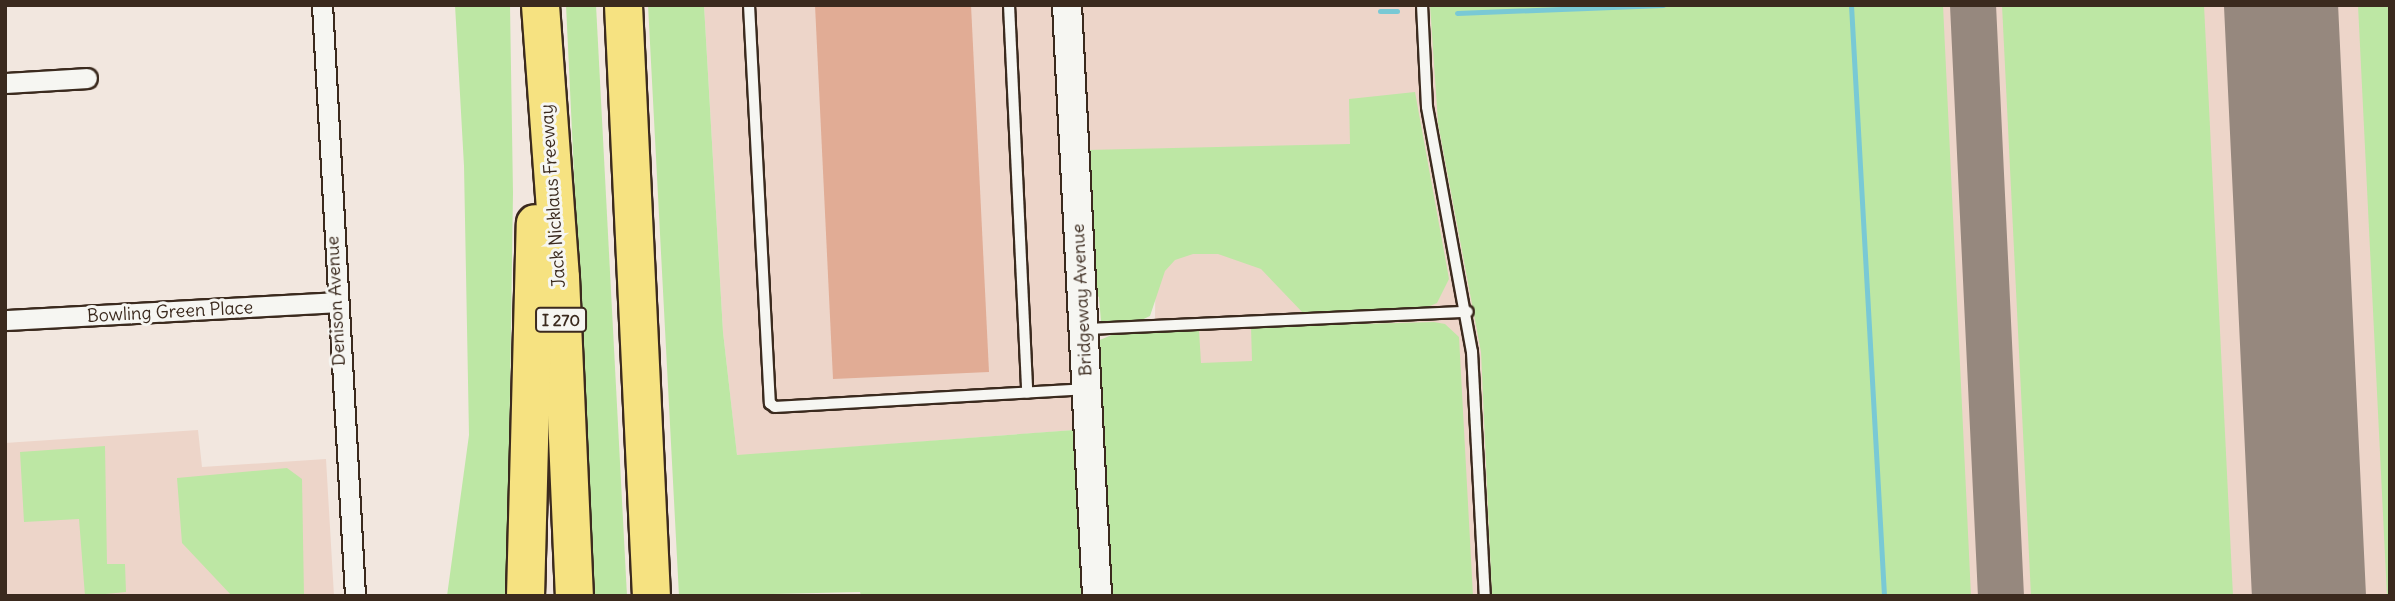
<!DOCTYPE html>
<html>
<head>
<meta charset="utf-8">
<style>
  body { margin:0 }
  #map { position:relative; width:2395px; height:601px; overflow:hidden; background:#f2e7df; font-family:Delius,sans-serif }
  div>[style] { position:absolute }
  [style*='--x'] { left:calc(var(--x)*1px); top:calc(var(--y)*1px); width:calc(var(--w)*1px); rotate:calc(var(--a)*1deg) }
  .built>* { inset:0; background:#edd5c9 }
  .green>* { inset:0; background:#bde7a4 }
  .stream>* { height:5px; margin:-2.5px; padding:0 2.5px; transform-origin:2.5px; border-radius:2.5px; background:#79c9d5 }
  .taxiway>* { height:46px; margin:-23px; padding:0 23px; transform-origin:23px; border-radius:23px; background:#96887e }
  .runway>* { height:114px; margin:-57px; padding:0 57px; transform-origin:57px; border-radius:57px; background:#96887e }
  .building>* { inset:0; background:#e1ac95 }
  .roads { filter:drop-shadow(2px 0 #3b2a1e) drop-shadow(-2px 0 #3b2a1e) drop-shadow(0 2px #3b2a1e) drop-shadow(0 -2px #3b2a1e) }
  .lane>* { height:10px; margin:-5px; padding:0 5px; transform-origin:5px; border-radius:5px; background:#f6f6f2 }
  .street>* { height:19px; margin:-9.5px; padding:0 9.5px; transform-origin:9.5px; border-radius:9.5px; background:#f6f6f2 }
  .secondary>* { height:28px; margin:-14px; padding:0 14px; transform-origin:14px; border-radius:14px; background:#f6f6f2 }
  .highway>* { height:37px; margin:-18.5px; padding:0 18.5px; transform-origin:18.5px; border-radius:18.5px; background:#f6e281 }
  span { translate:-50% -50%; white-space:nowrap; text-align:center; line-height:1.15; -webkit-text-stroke:6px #f6f6f2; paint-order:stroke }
  .shield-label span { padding:2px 5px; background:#f6f6f2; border:2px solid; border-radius:5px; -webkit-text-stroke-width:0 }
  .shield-label { font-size:16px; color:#3b2a1e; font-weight:700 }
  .street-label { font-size:18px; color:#3b2a1e }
  .frame { position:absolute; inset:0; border:7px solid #3b2a1e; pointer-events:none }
</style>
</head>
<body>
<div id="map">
  <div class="built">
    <div style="clip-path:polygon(704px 5px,2390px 5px,2390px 596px,1426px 596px,1154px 384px,1156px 248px,1086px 150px,1100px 428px,737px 456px,723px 332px)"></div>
    <div style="clip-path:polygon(198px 430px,202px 467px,326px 459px,334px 596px,5px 596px,5px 443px)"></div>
  </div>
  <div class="green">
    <div style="clip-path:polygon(455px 5px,510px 5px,513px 193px,507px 596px,447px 596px,469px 435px,464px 166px)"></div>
    <div style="clip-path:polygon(566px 5px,596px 5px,627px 596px,594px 596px)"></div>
    <div style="clip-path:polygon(648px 5px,704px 5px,723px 332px,737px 455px,1074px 430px,1083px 596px,861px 596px,860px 592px,679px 596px)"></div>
    <div style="clip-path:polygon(1430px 5px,1943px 5px,1971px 596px,1492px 596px,1481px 352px,1438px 123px)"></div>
    <div style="clip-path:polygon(2002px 5px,2204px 5px,2233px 596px,2031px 596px)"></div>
    <div style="clip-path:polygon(2358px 5px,2390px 5px,2390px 596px,2387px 596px)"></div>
    <div style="clip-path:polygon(1415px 92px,1449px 279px,1437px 303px,1423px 309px,1304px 314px,1261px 269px,1218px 254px,1193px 254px,1175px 260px,1165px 271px,1150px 316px,1135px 323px,1101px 322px,1099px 297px,1093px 293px,1086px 150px,1350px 144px,1349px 99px)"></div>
    <div style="clip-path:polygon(1434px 322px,1445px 324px,1459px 337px,1473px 596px,1109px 596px,1095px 342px,1114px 334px,1199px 330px,1201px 363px,1252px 361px,1251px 327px)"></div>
    <div style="clip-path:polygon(105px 446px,107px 564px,125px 564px,126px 592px,85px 596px,79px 519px,24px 522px,20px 452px)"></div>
    <div style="clip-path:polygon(287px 468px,302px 479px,304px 596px,232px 596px,182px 543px,177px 478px)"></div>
  </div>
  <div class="stream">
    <div style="--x:1851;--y:5;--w:592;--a:86.8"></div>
    <div style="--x:1380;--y:11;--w:17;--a:0"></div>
    <div style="--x:1457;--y:13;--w:206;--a:-2.2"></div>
  </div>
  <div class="taxiway">
    <div style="--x:1973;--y:5;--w:592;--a:87.29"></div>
  </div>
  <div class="runway">
    <div style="--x:2281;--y:5;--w:592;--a:87.29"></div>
  </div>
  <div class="building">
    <div style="clip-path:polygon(815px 5px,971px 5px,989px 372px,833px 379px)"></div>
  </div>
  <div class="roads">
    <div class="lane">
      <div style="--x:749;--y:5;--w:399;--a:87"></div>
      <div style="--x:770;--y:403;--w:6;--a:39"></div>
      <div style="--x:775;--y:407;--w:309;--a:-3.3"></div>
      <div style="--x:1009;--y:5;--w:388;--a:87.3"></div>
      <div style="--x:1422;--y:5;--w:102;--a:87.2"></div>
      <div style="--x:1427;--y:107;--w:249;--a:79.6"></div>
      <div style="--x:1472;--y:352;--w:244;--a:87"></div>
      <div style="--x:1087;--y:329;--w:381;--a:-2.6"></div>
    </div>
    <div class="street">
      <div style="--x:322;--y:5;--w:592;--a:86.8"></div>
      <div style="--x:5;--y:83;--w:82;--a:-3.5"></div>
      <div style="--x:5;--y:320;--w:330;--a:-3.1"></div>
    </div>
    <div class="secondary">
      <div style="--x:1067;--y:5;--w:592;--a:87.09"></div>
    </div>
    <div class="highway">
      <div style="--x:540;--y:5;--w:273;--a:85.8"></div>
      <div style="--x:560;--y:277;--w:319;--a:87.5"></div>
      <div style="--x:623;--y:5;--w:592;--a:87.29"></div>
      <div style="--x:525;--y:596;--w:373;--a:-88.5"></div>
    </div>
  </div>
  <div class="shield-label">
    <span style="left:561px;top:320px">I 270</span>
  </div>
  <div class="street-label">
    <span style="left:553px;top:196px;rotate:-94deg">Jack Nicklaus Freeway</span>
    <span style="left:1082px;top:300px;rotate:-93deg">Bridgeway Avenue</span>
    <span style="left:336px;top:301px;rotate:-93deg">Denison Avenue</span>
    <span style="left:170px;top:312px;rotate:-3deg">Bowling Green Place</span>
  </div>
  <div class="frame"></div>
</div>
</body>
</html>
